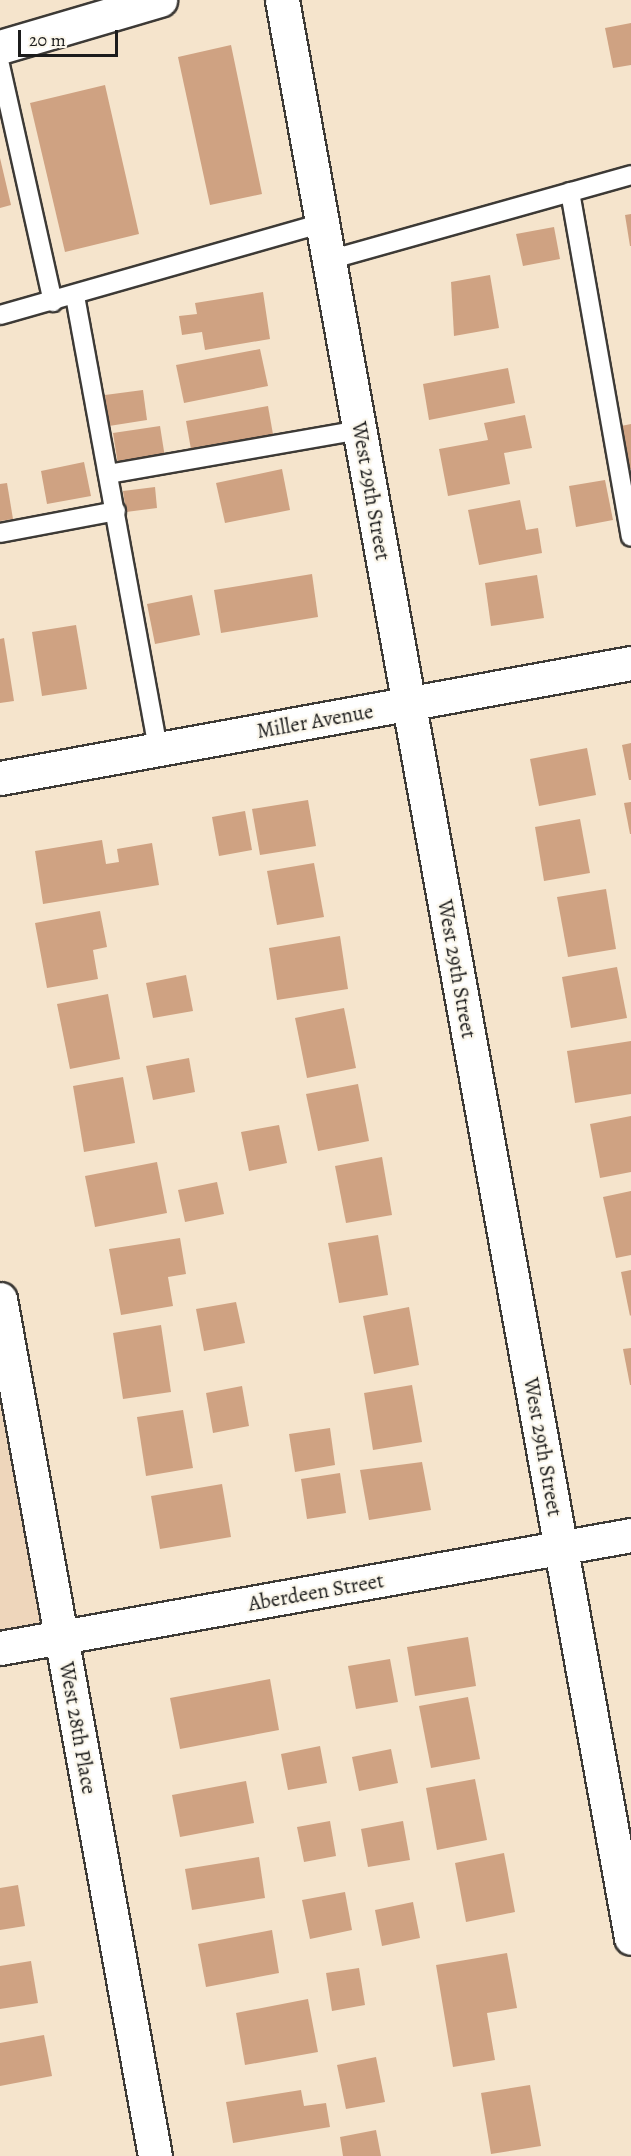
<!DOCTYPE html>
<html>
<head>
<meta charset="utf-8">
<style>
  body { margin:0 }
  #map { position:relative; width:631px; height:2156px; overflow:hidden; background:#f5e4cc; font-family:Alegreya,serif }
  div>[style] { position:absolute }
  [style*='--x'] { left:calc(var(--x)*1px); top:calc(var(--y)*1px); width:calc(var(--w)*1px); rotate:calc(var(--a)*1deg) }
  .built>* { inset:0; background:#eed6bb }
  .building>* { inset:0; background:#cfa282 }
  .roads { filter:drop-shadow(2px 0 #3d3a36) drop-shadow(-2px 0 #3d3a36) drop-shadow(0 2px #3d3a36) drop-shadow(0 -2px #3d3a36) }
  .service>* { height:18px; margin:-9px; padding:0 9px; transform-origin:9px; border-radius:9px; background:#fff }
  .minor>* { height:33px; margin:-16.5px; padding:0 16.5px; transform-origin:16.5px; border-radius:16.5px; background:#fff }
  .primary>* { height:33px; margin:-16.5px; padding:0 16.5px; transform-origin:16.5px; border-radius:16.5px; background:#fff }
  span { translate:-50% -50%; white-space:nowrap; text-align:center; line-height:1.15; -webkit-text-stroke:4.5px #fbf7ec; paint-order:stroke }
  .street-label { font-size:21px; color:#1c1c1c }
  .scale { position:absolute; left:18px; top:30px; width:100px; height:27px; box-sizing:border-box; border:3px solid #1c1c1c; border-top:0; padding-left:8px; font-size:18px; line-height:21px; white-space:nowrap; color:#1c1c1c; -webkit-text-stroke:4px #fbf7ec; paint-order:stroke }
</style>
</head>
<body>
<div id="map">
  <div class="built">
    <div style="clip-path:polygon(0 1379px,43px 1622px,0 1630px)"></div>
  </div>
  <div class="building">
    <div style="clip-path:polygon(631px 23px,631px 65px,613px 68px,605px 28px)"></div>
    <div style="clip-path:polygon(231px 45px,262px 194px,210px 205px,178px 57px)"></div>
    <div style="clip-path:polygon(105px 85px,139px 234px,65px 252px,30px 103px)"></div>
    <div style="clip-path:polygon(0 158px,11px 205px,0 208px)"></div>
    <div style="clip-path:polygon(631px 214px,631px 246px,630px 246px,625px 215px)"></div>
    <div style="clip-path:polygon(554px 227px,560px 259px,523px 266px,516px 234px)"></div>
    <div style="clip-path:polygon(490px 275px,499px 328px,454px 336px,451px 282px)"></div>
    <div style="clip-path:polygon(263px 292px,270px 339px,205px 350px,202px 332px,182px 335px,179px 316px,197px 314px,195px 303px)"></div>
    <div style="clip-path:polygon(260px 349px,268px 386px,184px 403px,176px 365px)"></div>
    <div style="clip-path:polygon(508px 368px,515px 403px,429px 420px,423px 384px)"></div>
    <div style="clip-path:polygon(143px 390px,147px 420px,109px 426px,105px 395px)"></div>
    <div style="clip-path:polygon(268px 406px,274px 440px,192px 455px,186px 421px)"></div>
    <div style="clip-path:polygon(525px 415px,532px 448px,504px 453px,510px 484px,448px 496px,439px 449px,488px 440px,484px 423px)"></div>
    <div style="clip-path:polygon(631px 424px,631px 469px,629px 469px,621px 426px)"></div>
    <div style="clip-path:polygon(160px 426px,166px 464px,119px 471px,113px 433px)"></div>
    <div style="clip-path:polygon(84px 462px,91px 496px,47px 504px,41px 471px)"></div>
    <div style="clip-path:polygon(282px 469px,290px 510px,225px 523px,216px 483px)"></div>
    <div style="clip-path:polygon(605px 480px,613px 520px,576px 527px,569px 486px)"></div>
    <div style="clip-path:polygon(7px 483px,13px 519px,0 521px,0 484px)"></div>
    <div style="clip-path:polygon(155px 487px,157px 508px,126px 512px,123px 491px)"></div>
    <div style="clip-path:polygon(520px 500px,526px 530px,538px 528px,542px 553px,479px 565px,468px 510px)"></div>
    <div style="clip-path:polygon(312px 574px,318px 617px,221px 633px,214px 590px)"></div>
    <div style="clip-path:polygon(537px 575px,544px 618px,491px 626px,485px 583px)"></div>
    <div style="clip-path:polygon(192px 595px,200px 635px,155px 644px,147px 604px)"></div>
    <div style="clip-path:polygon(76px 625px,87px 689px,42px 696px,32px 632px)"></div>
    <div style="clip-path:polygon(4px 638px,14px 701px,0 703px,0 639px)"></div>
    <div style="clip-path:polygon(631px 743px,631px 780px,629px 780px,622px 745px)"></div>
    <div style="clip-path:polygon(587px 748px,596px 795px,539px 806px,530px 759px)"></div>
    <div style="clip-path:polygon(308px 800px,316px 846px,260px 855px,252px 809px)"></div>
    <div style="clip-path:polygon(631px 802px,631px 834px,630px 834px,624px 803px)"></div>
    <div style="clip-path:polygon(245px 811px,252px 850px,219px 856px,212px 817px)"></div>
    <div style="clip-path:polygon(580px 819px,590px 873px,544px 881px,535px 827px)"></div>
    <div style="clip-path:polygon(102px 840px,106px 864px,119px 862px,117px 849px,152px 843px,159px 885px,43px 904px,35px 851px)"></div>
    <div style="clip-path:polygon(314px 863px,324px 917px,277px 925px,267px 871px)"></div>
    <div style="clip-path:polygon(606px 889px,616px 949px,568px 957px,557px 897px)"></div>
    <div style="clip-path:polygon(100px 911px,107px 947px,93px 950px,98px 979px,47px 988px,35px 923px)"></div>
    <div style="clip-path:polygon(340px 936px,348px 989px,277px 1000px,269px 948px)"></div>
    <div style="clip-path:polygon(617px 967px,627px 1018px,571px 1028px,562px 977px)"></div>
    <div style="clip-path:polygon(186px 975px,193px 1011px,153px 1018px,146px 983px)"></div>
    <div style="clip-path:polygon(108px 994px,120px 1059px,70px 1069px,57px 1004px)"></div>
    <div style="clip-path:polygon(344px 1008px,356px 1068px,307px 1078px,295px 1018px)"></div>
    <div style="clip-path:polygon(631px 1041px,631px 1094px,575px 1103px,567px 1051px)"></div>
    <div style="clip-path:polygon(189px 1058px,195px 1092px,153px 1100px,146px 1066px)"></div>
    <div style="clip-path:polygon(123px 1077px,135px 1143px,84px 1152px,73px 1086px)"></div>
    <div style="clip-path:polygon(358px 1084px,369px 1141px,318px 1151px,306px 1094px)"></div>
    <div style="clip-path:polygon(631px 1116px,631px 1172px,600px 1178px,590px 1124px)"></div>
    <div style="clip-path:polygon(279px 1125px,287px 1163px,249px 1171px,241px 1132px)"></div>
    <div style="clip-path:polygon(382px 1157px,392px 1215px,346px 1223px,335px 1166px)"></div>
    <div style="clip-path:polygon(157px 1162px,167px 1213px,95px 1227px,85px 1176px)"></div>
    <div style="clip-path:polygon(217px 1182px,224px 1214px,185px 1222px,178px 1190px)"></div>
    <div style="clip-path:polygon(631px 1191px,631px 1255px,616px 1258px,603px 1197px)"></div>
    <div style="clip-path:polygon(378px 1235px,388px 1295px,339px 1303px,328px 1243px)"></div>
    <div style="clip-path:polygon(180px 1238px,186px 1274px,168px 1277px,173px 1306px,121px 1315px,109px 1249px)"></div>
    <div style="clip-path:polygon(631px 1270px,631px 1315px,630px 1316px,621px 1272px)"></div>
    <div style="clip-path:polygon(236px 1302px,245px 1343px,204px 1351px,196px 1309px)"></div>
    <div style="clip-path:polygon(409px 1307px,419px 1365px,374px 1374px,363px 1316px)"></div>
    <div style="clip-path:polygon(161px 1325px,171px 1392px,123px 1399px,113px 1333px)"></div>
    <div style="clip-path:polygon(631px 1348px,631px 1385px,630px 1385px,623px 1349px)"></div>
    <div style="clip-path:polygon(412px 1385px,422px 1442px,373px 1450px,364px 1393px)"></div>
    <div style="clip-path:polygon(242px 1386px,249px 1426px,213px 1433px,206px 1393px)"></div>
    <div style="clip-path:polygon(183px 1410px,193px 1468px,146px 1476px,137px 1417px)"></div>
    <div style="clip-path:polygon(330px 1428px,335px 1465px,295px 1472px,289px 1434px)"></div>
    <div style="clip-path:polygon(422px 1462px,431px 1510px,369px 1520px,360px 1470px)"></div>
    <div style="clip-path:polygon(340px 1473px,346px 1513px,307px 1519px,301px 1479px)"></div>
    <div style="clip-path:polygon(222px 1484px,231px 1537px,160px 1549px,151px 1496px)"></div>
    <div style="clip-path:polygon(468px 1637px,476px 1686px,415px 1696px,407px 1647px)"></div>
    <div style="clip-path:polygon(390px 1659px,398px 1702px,356px 1709px,348px 1666px)"></div>
    <div style="clip-path:polygon(270px 1679px,279px 1730px,180px 1749px,170px 1698px)"></div>
    <div style="clip-path:polygon(468px 1697px,480px 1759px,431px 1768px,419px 1706px)"></div>
    <div style="clip-path:polygon(320px 1746px,327px 1783px,288px 1790px,281px 1754px)"></div>
    <div style="clip-path:polygon(391px 1749px,398px 1783px,359px 1791px,352px 1757px)"></div>
    <div style="clip-path:polygon(475px 1779px,487px 1840px,437px 1850px,426px 1788px)"></div>
    <div style="clip-path:polygon(246px 1781px,254px 1823px,180px 1837px,172px 1795px)"></div>
    <div style="clip-path:polygon(330px 1821px,336px 1856px,304px 1862px,297px 1827px)"></div>
    <div style="clip-path:polygon(403px 1821px,410px 1860px,368px 1867px,361px 1829px)"></div>
    <div style="clip-path:polygon(504px 1853px,515px 1912px,466px 1922px,455px 1863px)"></div>
    <div style="clip-path:polygon(259px 1857px,265px 1898px,192px 1910px,185px 1869px)"></div>
    <div style="clip-path:polygon(18px 1885px,25px 1926px,0 1930px,0 1888px)"></div>
    <div style="clip-path:polygon(345px 1892px,352px 1930px,310px 1939px,302px 1900px)"></div>
    <div style="clip-path:polygon(413px 1902px,420px 1938px,382px 1946px,375px 1910px)"></div>
    <div style="clip-path:polygon(272px 1930px,279px 1973px,206px 1987px,198px 1944px)"></div>
    <div style="clip-path:polygon(507px 1953px,517px 2008px,487px 2013px,495px 2060px,453px 2067px,436px 1965px)"></div>
    <div style="clip-path:polygon(31px 1961px,38px 2003px,0 2009px,0 1966px)"></div>
    <div style="clip-path:polygon(359px 1968px,365px 2005px,332px 2011px,326px 1973px)"></div>
    <div style="clip-path:polygon(308px 1999px,318px 2052px,245px 2065px,236px 2013px)"></div>
    <div style="clip-path:polygon(44px 2035px,52px 2076px,0 2086px,0 2043px)"></div>
    <div style="clip-path:polygon(376px 2057px,385px 2102px,346px 2109px,337px 2065px)"></div>
    <div style="clip-path:polygon(530px 2085px,541px 2146px,491px 2154px,481px 2093px)"></div>
    <div style="clip-path:polygon(301px 2090px,304px 2106px,326px 2103px,330px 2127px,233px 2143px,226px 2102px)"></div>
    <div style="clip-path:polygon(376px 2130px,381px 2156px,343px 2156px,340px 2137px)"></div>
  </div>
  <div class="roads">
    <div class="service">
      <div style="--x:0;--y:65;--w:243;--a:77.4"></div>
      <div style="--x:570;--y:192;--w:350;--a:80"></div>
      <div style="--x:329;--y:260;--w:314;--a:-15.7"></div>
      <div style="--x:75;--y:296;--w:462;--a:79.6"></div>
      <div style="--x:0;--y:315;--w:336;--a:-15.9"></div>
      <div style="--x:108;--y:474;--w:256;--a:-9.9"></div>
      <div style="--x:0;--y:533;--w:118;--a:-10.7"></div>
    </div>
    <div class="minor">
      <div style="--x:282;--y:0;--w:1969;--a:79.79"></div>
      <div style="--x:0;--y:778;--w:641;--a:-10.33"></div>
      <div style="--x:0;--y:1299;--w:871;--a:79.75"></div>
      <div style="--x:0;--y:1648;--w:641;--a:-10.15"></div>
    </div>
    <div class="primary">
      <div style="--x:0;--y:47;--w:167;--a:-16.4"></div>
    </div>
  </div>
  <div class="street-label">
    <span style="left:371px;top:491px;rotate:80deg">West 29th Street</span>
    <span style="left:315px;top:721px;rotate:-10deg">Miller Avenue</span>
    <span style="left:457px;top:969px;rotate:80deg">West 29th Street</span>
    <span style="left:543px;top:1447px;rotate:80deg">West 29th Street</span>
    <span style="left:316px;top:1592px;rotate:-10deg">Aberdeen Street</span>
    <span style="left:78px;top:1728px;rotate:80deg">West 28th Place</span>
  </div>
  <div class="scale">20 m</div>
</div>
</body>
</html>
